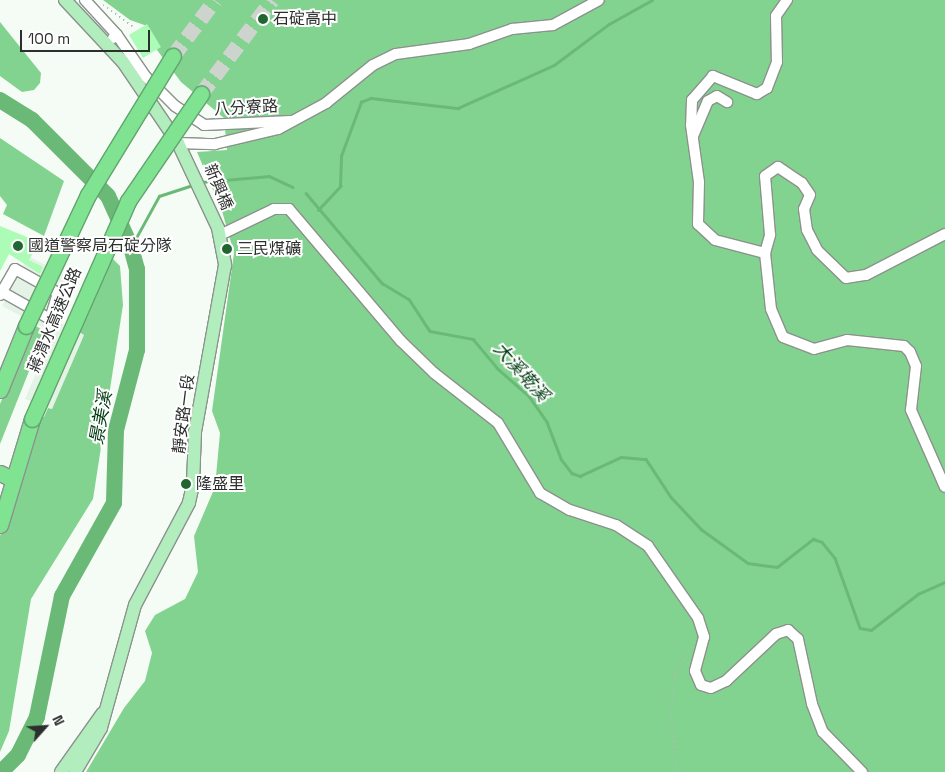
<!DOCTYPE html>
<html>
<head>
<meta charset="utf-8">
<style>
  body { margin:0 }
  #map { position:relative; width:945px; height:772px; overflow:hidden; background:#f5fcf5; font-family:"Space Grotesk","Noto Sans TC",sans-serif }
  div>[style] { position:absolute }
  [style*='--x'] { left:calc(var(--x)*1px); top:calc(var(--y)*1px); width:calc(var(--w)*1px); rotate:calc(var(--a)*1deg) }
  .built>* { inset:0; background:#e5f3e6 }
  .forest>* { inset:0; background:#83d390 }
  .stream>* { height:2.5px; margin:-1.25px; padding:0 1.25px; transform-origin:1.25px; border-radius:1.25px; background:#6ab977 }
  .river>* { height:16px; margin:-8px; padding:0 8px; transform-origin:8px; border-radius:8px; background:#6ab977 }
  .building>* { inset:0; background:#acfcb7 }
  .highway-tunnel>* { height:15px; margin-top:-7.5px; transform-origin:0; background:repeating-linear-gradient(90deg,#cdd3cd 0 15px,transparent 0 23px) }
  .path>* { height:2px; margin-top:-1px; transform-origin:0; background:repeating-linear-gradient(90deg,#b3b9b4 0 1px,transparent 0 5px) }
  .roads { filter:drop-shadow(1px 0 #8b928c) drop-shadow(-1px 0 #8b928c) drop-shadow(0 1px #8b928c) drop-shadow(0 -1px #8b928c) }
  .minor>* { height:10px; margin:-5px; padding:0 5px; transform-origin:5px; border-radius:5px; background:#fff }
  .major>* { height:12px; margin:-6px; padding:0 6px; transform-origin:6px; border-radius:6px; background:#b2eebd }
  .highway>* { height:15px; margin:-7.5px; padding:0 7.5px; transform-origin:7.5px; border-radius:7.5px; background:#7fe391 }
  .bridges { filter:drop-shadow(1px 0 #62a46e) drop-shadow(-1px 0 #62a46e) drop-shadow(0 1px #62a46e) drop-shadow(0 -1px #62a46e) }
  .highway-bridge>* { height:15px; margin:-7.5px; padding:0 7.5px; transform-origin:7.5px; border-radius:7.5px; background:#7fe391 }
  .dots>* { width:14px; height:14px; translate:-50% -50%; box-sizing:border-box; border:2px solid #fff; border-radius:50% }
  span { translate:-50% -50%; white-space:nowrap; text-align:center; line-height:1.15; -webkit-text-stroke:4px #fff; paint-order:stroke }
  .poi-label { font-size:16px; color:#2c2f2d }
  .left { translate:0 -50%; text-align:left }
  .street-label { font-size:16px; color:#2c2f2d }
  .water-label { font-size:18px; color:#003b11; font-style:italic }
  .north { position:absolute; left:20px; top:702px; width:50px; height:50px; -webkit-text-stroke:4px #fff; paint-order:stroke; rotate:64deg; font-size:14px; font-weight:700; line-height:20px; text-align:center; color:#2c2f2d }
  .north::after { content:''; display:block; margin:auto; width:18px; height:22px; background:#2c2f2d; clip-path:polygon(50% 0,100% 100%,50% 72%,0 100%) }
  .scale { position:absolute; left:20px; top:30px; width:130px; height:22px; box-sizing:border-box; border:2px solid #2c2f2d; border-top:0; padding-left:6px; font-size:15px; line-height:18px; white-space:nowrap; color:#2c2f2d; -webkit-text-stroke:4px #fff; paint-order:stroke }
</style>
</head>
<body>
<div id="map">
  <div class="built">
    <div style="clip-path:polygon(28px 256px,69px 277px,59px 295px,70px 300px,60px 323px,84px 334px,52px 409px,25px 399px,53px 333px,2px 306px)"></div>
  </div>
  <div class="forest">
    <div style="clip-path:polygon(103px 0,945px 0,945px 772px,86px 772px,124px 708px,145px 681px,152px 653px,145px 631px,155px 615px,185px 599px,198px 572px,194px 536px,215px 487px,220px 433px,212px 411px,234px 253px,222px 211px,197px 152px,227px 150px,224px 118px,181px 82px,154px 46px,147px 26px,130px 20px)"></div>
    <div style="clip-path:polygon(0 22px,41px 73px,40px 83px,34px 90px,22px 92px,0 76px)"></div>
    <div style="clip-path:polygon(0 138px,64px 181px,44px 236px,3px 214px,7px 205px,0 196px)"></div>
    <div style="clip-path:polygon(111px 257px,120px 266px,123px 305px,93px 499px,31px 599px,9px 731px,0 752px,0 536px,38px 415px,44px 417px,48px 408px,52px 409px,84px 335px,79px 332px)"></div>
    <div style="clip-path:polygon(32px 324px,45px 331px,0 444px,0 404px)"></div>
  </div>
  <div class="stream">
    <div style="--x:202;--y:182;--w:67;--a:-5.1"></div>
    <div style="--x:269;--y:176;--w:26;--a:25"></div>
    <div style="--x:306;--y:193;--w:118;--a:49.8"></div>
    <div style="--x:382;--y:283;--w:31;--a:31"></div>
    <div style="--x:409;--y:299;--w:38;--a:57"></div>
    <div style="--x:430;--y:331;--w:44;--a:10.5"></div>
    <div style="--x:473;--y:339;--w:38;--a:50"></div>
    <div style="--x:497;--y:368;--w:43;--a:41.2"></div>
    <div style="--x:529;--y:396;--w:32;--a:55"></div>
    <div style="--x:547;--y:422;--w:40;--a:69"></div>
    <div style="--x:561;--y:459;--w:18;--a:52"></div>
    <div style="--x:572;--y:473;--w:9;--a:21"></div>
    <div style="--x:580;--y:476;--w:45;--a:-24.9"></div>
    <div style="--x:621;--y:457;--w:25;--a:5"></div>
    <div style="--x:646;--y:459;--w:45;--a:56.7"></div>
    <div style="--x:671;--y:497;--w:44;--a:46.8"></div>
    <div style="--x:701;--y:529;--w:58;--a:35.9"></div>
    <div style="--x:748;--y:563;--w:29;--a:8"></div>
    <div style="--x:777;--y:567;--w:46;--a:-37.9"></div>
    <div style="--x:813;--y:539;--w:9;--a:18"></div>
    <div style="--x:822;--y:542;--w:21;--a:51"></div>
    <div style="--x:835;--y:558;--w:74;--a:70.3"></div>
    <div style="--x:860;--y:628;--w:11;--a:10"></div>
    <div style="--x:871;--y:630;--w:59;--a:-37.5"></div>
    <div style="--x:918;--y:594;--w:30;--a:-24"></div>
    <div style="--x:318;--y:210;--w:33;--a:-47"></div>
    <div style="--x:340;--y:186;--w:30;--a:-88"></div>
    <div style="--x:341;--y:156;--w:58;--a:-69.7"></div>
    <div style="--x:361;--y:102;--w:11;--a:-22"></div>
    <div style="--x:371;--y:98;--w:88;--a:6.6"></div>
    <div style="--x:458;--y:108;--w:105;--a:-24.1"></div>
    <div style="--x:554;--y:65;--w:69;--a:-36.7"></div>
    <div style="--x:609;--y:24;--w:49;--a:-29.2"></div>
    <div style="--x:131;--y:247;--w:58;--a:-61.2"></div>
    <div style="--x:159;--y:196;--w:35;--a:-18"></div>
  </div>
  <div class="river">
    <div style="--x:0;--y:100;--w:38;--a:32"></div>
    <div style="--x:32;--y:120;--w:107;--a:45"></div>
    <div style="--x:108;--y:196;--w:56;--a:65.7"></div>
    <div style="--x:131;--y:247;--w:23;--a:75"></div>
    <div style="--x:137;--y:269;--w:81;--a:90"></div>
    <div style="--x:137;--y:350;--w:83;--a:104.7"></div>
    <div style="--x:116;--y:430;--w:73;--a:91.6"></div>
    <div style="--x:114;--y:503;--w:107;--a:119.2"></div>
    <div style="--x:62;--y:596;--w:124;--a:101.7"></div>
    <div style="--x:37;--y:717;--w:42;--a:116.6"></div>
    <div style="--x:18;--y:755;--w:24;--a:135"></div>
  </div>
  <div class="building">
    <div style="clip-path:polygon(147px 24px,161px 47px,143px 58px,129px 35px)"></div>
    <div style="clip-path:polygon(0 226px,39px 242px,29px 260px,43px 267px,40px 274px,9px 254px,0 271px)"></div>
  </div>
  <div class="highway-tunnel">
    <div style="--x:173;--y:56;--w:70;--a:-53.1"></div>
    <div style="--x:201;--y:94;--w:118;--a:-52.9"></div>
  </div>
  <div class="path">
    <div style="--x:103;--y:5;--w:39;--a:36"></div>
    <div style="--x:871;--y:261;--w:95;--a:-38.6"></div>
    <div style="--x:677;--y:772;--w:58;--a:-95.9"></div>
    <div style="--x:671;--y:714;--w:41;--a:-84.4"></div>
    <div style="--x:675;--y:673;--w:34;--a:-58"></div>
  </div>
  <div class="roads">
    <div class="minor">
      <div style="--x:85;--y:0;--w:47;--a:47.6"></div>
      <div style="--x:117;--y:35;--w:5;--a:143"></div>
      <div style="--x:787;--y:0;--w:19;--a:125"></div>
      <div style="--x:776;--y:16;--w:46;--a:88.8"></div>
      <div style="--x:777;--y:62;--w:28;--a:111"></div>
      <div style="--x:767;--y:88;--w:12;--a:149"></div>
      <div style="--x:757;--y:94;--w:48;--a:-157.8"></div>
      <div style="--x:713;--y:76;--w:32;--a:131"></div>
      <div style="--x:692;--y:100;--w:25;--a:92"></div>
      <div style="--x:691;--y:125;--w:58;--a:82"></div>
      <div style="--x:699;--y:182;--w:42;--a:91.4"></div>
      <div style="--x:698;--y:224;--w:23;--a:43"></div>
      <div style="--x:715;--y:240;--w:52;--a:14.6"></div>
      <div style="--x:765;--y:253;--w:19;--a:-74"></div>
      <div style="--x:770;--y:235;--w:59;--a:-94.8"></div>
      <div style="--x:765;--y:176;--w:16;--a:-35"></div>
      <div style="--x:778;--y:167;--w:29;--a:34"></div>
      <div style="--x:802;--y:183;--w:14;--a:56"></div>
      <div style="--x:810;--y:195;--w:15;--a:113"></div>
      <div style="--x:804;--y:209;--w:21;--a:82"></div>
      <div style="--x:807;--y:230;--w:22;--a:63"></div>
      <div style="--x:817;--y:250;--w:40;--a:44"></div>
      <div style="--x:846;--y:278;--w:20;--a:-9"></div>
      <div style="--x:866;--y:275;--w:89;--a:-27.4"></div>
      <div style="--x:117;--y:35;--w:51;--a:55.4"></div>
      <div style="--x:146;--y:77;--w:41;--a:45"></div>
      <div style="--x:175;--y:106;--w:35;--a:33"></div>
      <div style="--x:204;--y:125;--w:87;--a:-2.6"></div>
      <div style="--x:693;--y:136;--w:38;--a:-67"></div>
      <div style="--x:708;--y:101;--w:10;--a:-29"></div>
      <div style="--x:717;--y:96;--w:12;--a:31"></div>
      <div style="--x:178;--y:143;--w:37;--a:2"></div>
      <div style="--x:215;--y:144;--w:65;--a:-13.4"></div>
      <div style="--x:278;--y:129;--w:55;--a:-28.4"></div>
      <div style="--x:326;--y:103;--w:60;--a:-39"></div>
      <div style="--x:373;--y:65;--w:25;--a:-26"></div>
      <div style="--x:396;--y:54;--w:74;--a:-7.8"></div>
      <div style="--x:469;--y:44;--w:46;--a:-19.2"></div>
      <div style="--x:512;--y:29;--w:41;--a:-5.6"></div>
      <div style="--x:553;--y:25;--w:52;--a:-28.5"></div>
      <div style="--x:220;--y:235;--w:60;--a:-25.7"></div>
      <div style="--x:274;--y:209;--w:15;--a:0"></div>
      <div style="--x:289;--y:209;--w:173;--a:49.7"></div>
      <div style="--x:401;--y:341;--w:46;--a:44.1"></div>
      <div style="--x:434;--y:373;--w:81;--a:38"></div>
      <div style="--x:498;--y:423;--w:82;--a:59"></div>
      <div style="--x:540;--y:493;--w:34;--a:30"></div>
      <div style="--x:570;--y:510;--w:48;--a:18.1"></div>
      <div style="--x:616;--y:525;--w:38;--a:33"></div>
      <div style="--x:648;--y:546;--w:88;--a:55.2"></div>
      <div style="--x:698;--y:618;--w:20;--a:72"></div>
      <div style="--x:704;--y:637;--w:35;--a:105"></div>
      <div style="--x:695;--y:671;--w:15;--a:67"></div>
      <div style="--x:701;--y:685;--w:10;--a:17"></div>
      <div style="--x:711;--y:688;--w:17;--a:-25"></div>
      <div style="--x:726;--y:681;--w:69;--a:-43.2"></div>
      <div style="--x:776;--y:634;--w:13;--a:-18"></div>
      <div style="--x:788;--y:630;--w:13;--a:42"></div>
      <div style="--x:798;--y:639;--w:66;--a:77.8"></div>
      <div style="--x:812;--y:704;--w:30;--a:69"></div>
      <div style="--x:823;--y:732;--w:56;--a:45.7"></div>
      <div style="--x:765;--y:253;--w:56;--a:83.9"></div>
      <div style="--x:771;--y:309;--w:30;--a:67"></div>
      <div style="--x:783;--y:337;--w:33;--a:21"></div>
      <div style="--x:814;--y:349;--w:34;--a:-15"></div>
      <div style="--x:847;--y:340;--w:57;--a:6"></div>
      <div style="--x:904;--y:346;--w:8;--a:45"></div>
      <div style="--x:910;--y:352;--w:15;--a:67"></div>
      <div style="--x:916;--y:366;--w:44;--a:96.5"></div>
      <div style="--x:911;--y:410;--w:84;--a:66.2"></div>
      <div style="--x:0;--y:295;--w:30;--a:-60"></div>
      <div style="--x:15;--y:269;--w:49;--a:29.2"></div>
      <div style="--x:58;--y:293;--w:27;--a:107"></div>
      <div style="--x:50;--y:319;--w:55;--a:-150.6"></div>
    </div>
    <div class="major">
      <div style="--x:65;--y:0;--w:85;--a:46.9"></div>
      <div style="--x:123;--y:62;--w:98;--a:55.8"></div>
      <div style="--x:178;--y:143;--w:94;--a:64.8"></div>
      <div style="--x:218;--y:228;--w:38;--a:79"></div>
      <div style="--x:225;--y:265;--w:170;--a:100.2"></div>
      <div style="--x:195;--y:432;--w:53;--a:92.2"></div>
      <div style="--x:193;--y:485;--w:18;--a:103"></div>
      <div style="--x:189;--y:503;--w:115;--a:117.9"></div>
      <div style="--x:135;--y:605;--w:128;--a:105.5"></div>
      <div style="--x:101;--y:728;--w:51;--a:120.6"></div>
      <div style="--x:61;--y:772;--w:72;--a:-54.6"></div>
    </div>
    <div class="highway">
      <div style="--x:0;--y:390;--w:69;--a:-67.9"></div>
      <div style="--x:0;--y:473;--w:7;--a:27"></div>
      <div style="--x:0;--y:525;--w:111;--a:-73.2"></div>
    </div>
  </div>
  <div class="bridges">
    <div class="highway-bridge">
      <div style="--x:26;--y:326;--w:145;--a:-64.7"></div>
      <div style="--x:88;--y:195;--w:163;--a:-58.6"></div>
      <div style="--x:32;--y:419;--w:238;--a:-66.2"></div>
      <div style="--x:128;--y:201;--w:130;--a:-55.7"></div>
    </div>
  </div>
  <div class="dots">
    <div style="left:263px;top:19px;background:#216631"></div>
    <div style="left:18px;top:246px;background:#216631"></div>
    <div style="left:227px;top:249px;background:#216631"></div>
    <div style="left:186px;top:484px;background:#216631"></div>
  </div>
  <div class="poi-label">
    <span class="left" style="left:273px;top:19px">石碇高中</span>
    <span class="left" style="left:28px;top:246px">國道警察局石碇分隊</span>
    <span class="left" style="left:237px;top:249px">三民煤礦</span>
    <span class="left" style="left:196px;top:484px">隆盛里</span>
  </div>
  <div class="street-label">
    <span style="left:246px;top:108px;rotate:-3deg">八分寮路</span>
    <span style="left:218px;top:187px;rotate:67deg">新興橋</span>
    <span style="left:55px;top:320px;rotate:-67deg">蔣渭水高速公路</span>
    <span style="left:184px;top:414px;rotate:-83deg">靜安路一段</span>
  </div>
  <div class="water-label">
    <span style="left:521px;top:372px;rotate:48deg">大溪墘溪</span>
    <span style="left:101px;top:418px;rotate:-80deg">景美溪</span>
  </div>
  <div class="north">N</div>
  <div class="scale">100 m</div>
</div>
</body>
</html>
